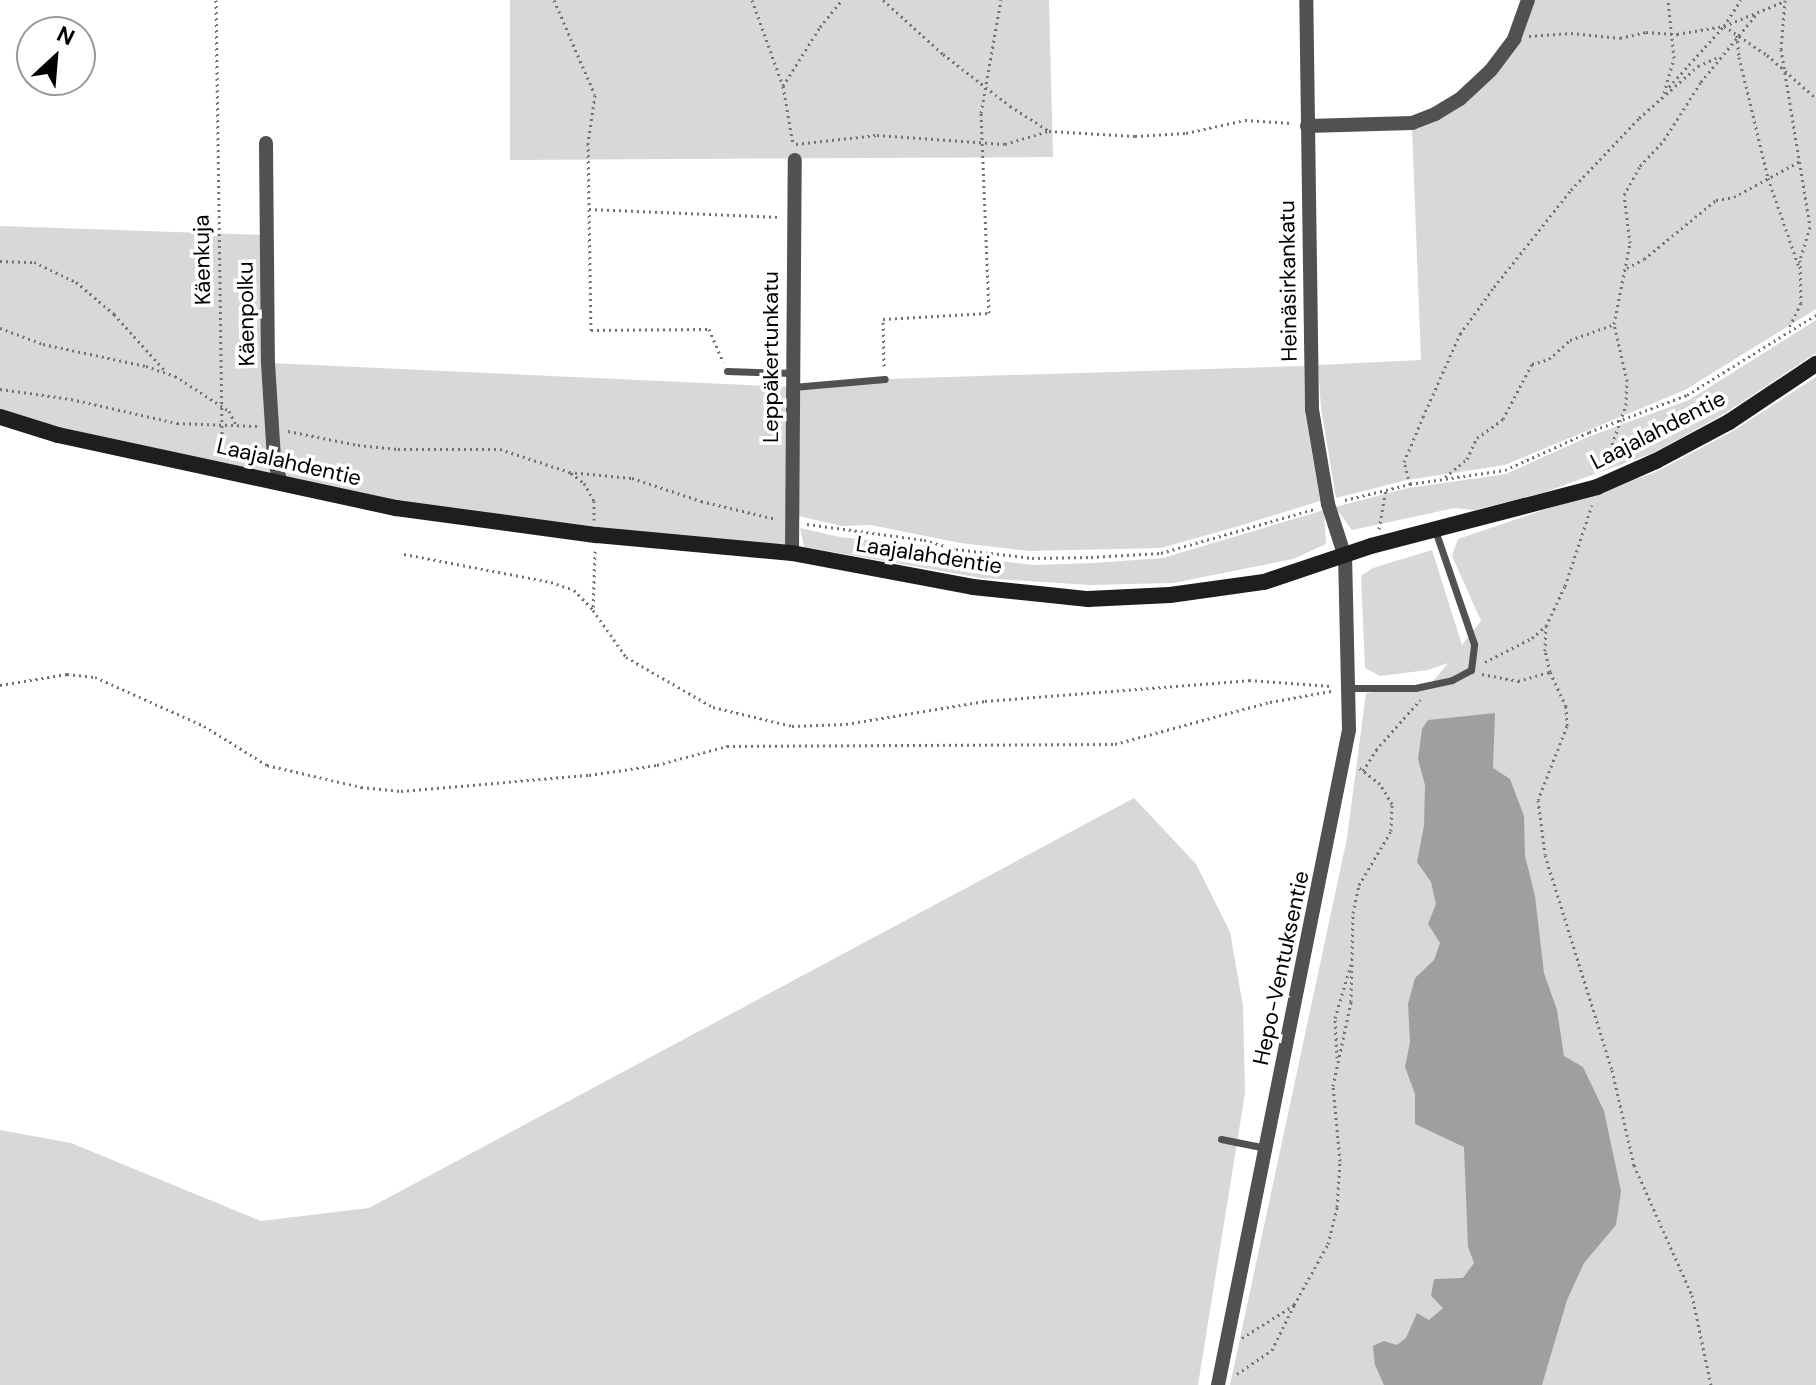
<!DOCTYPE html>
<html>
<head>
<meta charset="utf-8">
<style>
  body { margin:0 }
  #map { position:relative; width:1816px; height:1385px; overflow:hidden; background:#fff; font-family:"DM Sans",sans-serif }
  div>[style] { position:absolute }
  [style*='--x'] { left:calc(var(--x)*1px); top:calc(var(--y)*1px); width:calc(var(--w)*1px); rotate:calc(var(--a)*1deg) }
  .green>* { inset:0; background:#d8d8d8 }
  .water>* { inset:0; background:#9f9f9f }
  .path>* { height:3px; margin-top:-1.5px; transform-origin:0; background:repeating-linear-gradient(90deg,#737373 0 2px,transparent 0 6px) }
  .lane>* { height:7px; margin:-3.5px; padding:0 3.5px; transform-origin:3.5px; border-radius:3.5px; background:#515151 }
  .street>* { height:14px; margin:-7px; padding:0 7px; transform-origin:7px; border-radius:7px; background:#515151 }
  .secondary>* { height:16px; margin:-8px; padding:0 8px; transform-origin:8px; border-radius:8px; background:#1e1e1e }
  span { translate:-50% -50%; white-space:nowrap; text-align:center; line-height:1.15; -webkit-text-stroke:7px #fff; paint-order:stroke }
  .street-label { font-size:22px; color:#000 }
  .north { position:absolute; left:16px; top:16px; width:80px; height:80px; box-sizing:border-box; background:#fff; border:2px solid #999; border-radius:50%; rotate:26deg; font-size:22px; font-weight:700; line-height:32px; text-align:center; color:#000 }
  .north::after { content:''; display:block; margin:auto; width:28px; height:36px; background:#000; clip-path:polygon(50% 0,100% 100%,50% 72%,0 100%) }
</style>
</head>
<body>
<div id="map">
  <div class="green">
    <div style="clip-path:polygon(510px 0,1049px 0,1053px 157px,510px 160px)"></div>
    <div style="clip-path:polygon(1534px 0,1816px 0,1816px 309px,1685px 390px,1505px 465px,1407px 480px,1336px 498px,1321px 408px,1318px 365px,1421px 360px,1412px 129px,1464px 102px)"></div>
    <div style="clip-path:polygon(0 226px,266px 235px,269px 363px,793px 387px,792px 553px,396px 508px,0 417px)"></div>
    <div style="clip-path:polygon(1816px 320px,1816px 353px,1724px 414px,1653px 453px,1545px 492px,1475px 510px,1455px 508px,1352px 530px,1335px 507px,1408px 488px,1506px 474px,1590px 436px,1689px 400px)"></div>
    <div style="clip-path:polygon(1304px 366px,1305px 411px,1320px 501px,1239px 526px,1161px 548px,1029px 551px,960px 543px,871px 525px,842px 526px,798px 516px,800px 386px,885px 379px)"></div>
    <div style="clip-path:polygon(1816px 377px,1816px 1385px,1230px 1385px,1347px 838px,1366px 693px,1429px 686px,1448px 663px,1428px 670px,1380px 676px,1365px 668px,1361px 576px,1373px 568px,1432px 550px,1462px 645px,1481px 621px,1452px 556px,1458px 539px,1656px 472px,1733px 431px)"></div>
    <div style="clip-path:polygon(1324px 510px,1326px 544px,1293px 559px,1173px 583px,1090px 585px,981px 578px,804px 547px,800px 528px,840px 537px,924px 546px,957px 556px,1034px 565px,1093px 563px,1163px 558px)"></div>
    <div style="clip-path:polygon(1134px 798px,1196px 864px,1230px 932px,1243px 1006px,1245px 1093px,1198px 1385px,0 1385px,0 1130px,71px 1143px,261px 1221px,369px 1208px)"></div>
  </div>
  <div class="water">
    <div style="clip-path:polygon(1495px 713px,1493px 768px,1510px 779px,1524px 816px,1525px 856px,1535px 896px,1544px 973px,1557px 1010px,1564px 1056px,1583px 1067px,1604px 1111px,1621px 1191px,1616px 1225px,1584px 1263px,1567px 1300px,1542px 1385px,1384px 1385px,1375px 1365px,1373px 1346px,1384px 1341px,1397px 1345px,1406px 1338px,1417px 1313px,1429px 1320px,1443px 1308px,1431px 1296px,1434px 1279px,1463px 1278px,1474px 1263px,1468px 1247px,1464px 1147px,1415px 1124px,1415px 1094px,1405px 1067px,1410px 1042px,1408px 1004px,1415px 978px,1434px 960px,1440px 943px,1428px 924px,1436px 904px,1431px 882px,1417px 862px,1424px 826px,1425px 785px,1418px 759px,1422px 729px,1428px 720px)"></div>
  </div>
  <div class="path">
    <div style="--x:216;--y:0;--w:456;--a:89.2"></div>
    <div style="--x:554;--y:0;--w:103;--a:66.7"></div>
    <div style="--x:595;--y:95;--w:49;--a:98.3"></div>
    <div style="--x:588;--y:143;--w:187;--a:89.1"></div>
    <div style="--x:591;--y:330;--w:118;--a:-0.5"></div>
    <div style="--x:709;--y:329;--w:36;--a:67"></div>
    <div style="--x:752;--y:0;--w:91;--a:70.2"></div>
    <div style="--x:783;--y:86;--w:59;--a:80.2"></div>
    <div style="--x:883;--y:0;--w:81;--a:42"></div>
    <div style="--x:943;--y:54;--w:85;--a:37.8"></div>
    <div style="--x:1010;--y:106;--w:46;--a:32.7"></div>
    <div style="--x:1785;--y:0;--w:49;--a:94.7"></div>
    <div style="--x:1781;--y:49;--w:180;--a:80.7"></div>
    <div style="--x:1810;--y:227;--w:34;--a:107"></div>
    <div style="--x:1800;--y:260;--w:43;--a:88.7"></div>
    <div style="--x:1801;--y:303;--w:28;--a:116"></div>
    <div style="--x:1724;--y:26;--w:31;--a:-57"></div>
    <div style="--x:1737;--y:35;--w:22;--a:85"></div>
    <div style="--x:1739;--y:57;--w:124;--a:76.5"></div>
    <div style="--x:1768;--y:178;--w:94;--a:70.8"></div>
    <div style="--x:1529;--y:36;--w:42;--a:-4.1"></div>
    <div style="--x:1571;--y:33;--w:49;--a:5.8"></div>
    <div style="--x:1620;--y:38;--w:27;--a:-13"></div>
    <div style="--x:1646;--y:32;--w:31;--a:4"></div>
    <div style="--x:1677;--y:34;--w:48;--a:-9.7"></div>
    <div style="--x:1724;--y:26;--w:52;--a:34"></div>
    <div style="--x:1767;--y:55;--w:65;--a:41.3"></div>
    <div style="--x:783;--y:86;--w:70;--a:-57.9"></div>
    <div style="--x:820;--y:27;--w:35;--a:-51"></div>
    <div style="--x:1669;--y:87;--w:82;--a:-48"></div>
    <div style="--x:1724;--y:26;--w:66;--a:-22.3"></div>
    <div style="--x:1664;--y:93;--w:36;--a:-74"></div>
    <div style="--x:1674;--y:58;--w:58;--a:-95.9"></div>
    <div style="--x:796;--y:144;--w:81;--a:-6.3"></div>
    <div style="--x:877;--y:135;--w:128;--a:4"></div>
    <div style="--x:1005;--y:144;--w:46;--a:-16.5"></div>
    <div style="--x:1049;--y:131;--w:86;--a:3.3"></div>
    <div style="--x:1135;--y:136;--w:51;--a:-3.4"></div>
    <div style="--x:1186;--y:133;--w:60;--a:-12.4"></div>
    <div style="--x:1245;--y:120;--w:46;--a:3.7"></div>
    <div style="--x:589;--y:209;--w:192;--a:2.4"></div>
    <div style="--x:0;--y:261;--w:34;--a:2"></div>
    <div style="--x:34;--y:262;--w:47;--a:25.5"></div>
    <div style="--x:76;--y:282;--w:50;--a:40.1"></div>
    <div style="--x:114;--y:314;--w:78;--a:48.1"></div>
    <div style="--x:1627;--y:268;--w:19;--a:-28"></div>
    <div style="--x:1644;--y:259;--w:93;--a:-39.3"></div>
    <div style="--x:1716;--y:200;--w:18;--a:-9"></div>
    <div style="--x:1734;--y:197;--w:75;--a:-28.6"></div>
    <div style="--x:0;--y:328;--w:46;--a:20.4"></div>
    <div style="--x:43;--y:344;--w:105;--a:12.1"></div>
    <div style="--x:146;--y:366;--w:31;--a:19"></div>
    <div style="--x:175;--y:376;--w:64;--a:32.9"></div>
    <div style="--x:229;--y:411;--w:16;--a:63"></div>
    <div style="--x:884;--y:366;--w:47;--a:-91.2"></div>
    <div style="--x:883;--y:319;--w:106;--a:-3.2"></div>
    <div style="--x:989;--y:313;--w:200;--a:-92.3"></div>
    <div style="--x:981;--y:113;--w:115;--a:-80"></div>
    <div style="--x:0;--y:389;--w:72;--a:8"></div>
    <div style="--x:71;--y:399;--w:109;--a:12.8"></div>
    <div style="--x:177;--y:423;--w:80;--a:2.1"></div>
    <div style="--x:288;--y:431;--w:71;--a:11.3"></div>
    <div style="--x:358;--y:445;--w:40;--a:5.7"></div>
    <div style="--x:398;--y:449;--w:102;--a:0"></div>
    <div style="--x:500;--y:449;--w:73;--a:18.4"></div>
    <div style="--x:569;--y:472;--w:63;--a:5.4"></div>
    <div style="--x:632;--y:478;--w:73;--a:18.4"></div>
    <div style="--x:701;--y:501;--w:77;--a:13.5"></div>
    <div style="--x:1604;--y:467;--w:66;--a:-70.5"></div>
    <div style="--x:1626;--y:405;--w:24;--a:-88"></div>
    <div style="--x:1627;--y:381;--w:58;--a:-102.8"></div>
    <div style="--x:1614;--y:324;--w:83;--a:-78.8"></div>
    <div style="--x:1630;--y:243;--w:48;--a:-97.1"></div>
    <div style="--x:1624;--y:195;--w:33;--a:-61"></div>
    <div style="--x:1640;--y:166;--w:35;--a:-47"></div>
    <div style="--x:1664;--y:140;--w:69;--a:-57.5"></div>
    <div style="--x:1701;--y:82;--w:90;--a:-50.8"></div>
    <div style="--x:571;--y:473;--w:16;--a:38"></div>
    <div style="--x:584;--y:483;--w:21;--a:61"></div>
    <div style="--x:594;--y:501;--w:19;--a:90"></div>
    <div style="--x:1445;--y:477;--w:28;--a:-39"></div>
    <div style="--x:1467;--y:459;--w:23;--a:-65"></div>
    <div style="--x:1477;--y:438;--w:32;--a:-36"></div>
    <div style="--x:1503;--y:419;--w:62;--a:-62.2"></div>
    <div style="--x:1532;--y:364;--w:18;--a:-16"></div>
    <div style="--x:1549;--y:359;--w:28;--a:-42"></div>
    <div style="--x:1570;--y:340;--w:45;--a:-19.7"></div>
    <div style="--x:1410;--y:484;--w:23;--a:-105"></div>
    <div style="--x:1404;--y:462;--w:49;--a:-67.1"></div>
    <div style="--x:1423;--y:417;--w:91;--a:-66"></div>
    <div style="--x:1460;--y:334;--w:58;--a:-54.1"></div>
    <div style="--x:1494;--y:287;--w:124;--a:-51.6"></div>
    <div style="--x:1571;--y:190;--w:99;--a:-46.6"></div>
    <div style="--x:1639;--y:118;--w:79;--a:-41.4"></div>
    <div style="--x:1698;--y:66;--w:22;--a:-24"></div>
    <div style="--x:1345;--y:500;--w:67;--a:-13.8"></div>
    <div style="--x:1410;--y:484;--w:96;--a:-8.4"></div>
    <div style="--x:1505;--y:470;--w:92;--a:-24.3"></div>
    <div style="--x:1589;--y:432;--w:105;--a:-20.7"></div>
    <div style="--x:1687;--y:395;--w:152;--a:-31.8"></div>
    <div style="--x:807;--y:524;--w:118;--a:7.8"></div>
    <div style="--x:924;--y:540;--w:33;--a:16"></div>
    <div style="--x:956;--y:549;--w:35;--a:7"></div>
    <div style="--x:991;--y:553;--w:41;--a:7"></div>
    <div style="--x:1032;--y:558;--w:59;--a:-1"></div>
    <div style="--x:1091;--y:557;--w:70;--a:-3.3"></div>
    <div style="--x:1161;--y:553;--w:159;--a:-16"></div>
    <div style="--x:1379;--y:529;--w:41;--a:-80.1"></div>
    <div style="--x:595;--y:551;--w:59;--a:91.9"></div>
    <div style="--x:593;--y:610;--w:57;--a:54.9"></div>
    <div style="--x:626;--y:657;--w:100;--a:29.9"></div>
    <div style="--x:713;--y:707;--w:81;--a:13.5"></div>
    <div style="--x:792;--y:726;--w:54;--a:-2.1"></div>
    <div style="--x:846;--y:724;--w:141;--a:-9.4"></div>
    <div style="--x:985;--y:701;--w:265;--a:-4.5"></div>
    <div style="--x:1249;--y:680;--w:82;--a:4.2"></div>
    <div style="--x:404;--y:554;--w:150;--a:10.8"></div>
    <div style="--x:551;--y:582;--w:24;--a:19"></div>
    <div style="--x:574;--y:590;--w:28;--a:46"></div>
    <div style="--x:1485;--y:662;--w:53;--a:-27.1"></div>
    <div style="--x:1532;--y:638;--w:18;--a:-41"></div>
    <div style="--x:1550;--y:672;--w:22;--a:-103"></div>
    <div style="--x:1545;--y:651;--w:25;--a:-88"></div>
    <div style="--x:1546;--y:626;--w:44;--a:-64.6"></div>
    <div style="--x:1565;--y:586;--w:85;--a:-71.6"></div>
    <div style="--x:1482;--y:674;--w:37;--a:11"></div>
    <div style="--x:1518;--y:681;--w:33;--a:-16"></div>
    <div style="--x:1550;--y:672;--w:38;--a:65"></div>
    <div style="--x:1566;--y:706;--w:20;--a:87"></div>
    <div style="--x:1567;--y:726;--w:79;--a:111.4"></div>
    <div style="--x:1538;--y:800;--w:55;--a:82.7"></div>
    <div style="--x:1545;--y:855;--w:225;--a:72.7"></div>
    <div style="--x:1612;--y:1070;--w:98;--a:77"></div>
    <div style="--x:1634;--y:1165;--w:142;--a:66"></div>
    <div style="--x:1692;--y:1295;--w:92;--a:78.1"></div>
    <div style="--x:0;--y:685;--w:68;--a:-9.3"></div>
    <div style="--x:67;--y:674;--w:28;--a:6"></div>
    <div style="--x:95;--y:677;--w:120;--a:24.2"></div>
    <div style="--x:204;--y:726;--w:74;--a:31.8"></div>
    <div style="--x:267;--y:765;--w:97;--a:13.2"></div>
    <div style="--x:361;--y:787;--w:40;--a:5.7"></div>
    <div style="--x:401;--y:791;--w:189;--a:-4.9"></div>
    <div style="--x:589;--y:775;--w:69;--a:-8.4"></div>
    <div style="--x:657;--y:765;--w:73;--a:-15.2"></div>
    <div style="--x:727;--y:746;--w:388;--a:-0.3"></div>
    <div style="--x:1115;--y:744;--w:161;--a:-15.2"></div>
    <div style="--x:1270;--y:702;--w:62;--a:-10.2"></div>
    <div style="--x:1363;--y:771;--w:25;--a:-58"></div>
    <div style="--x:1376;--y:750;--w:67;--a:-48.7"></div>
    <div style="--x:1337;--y:1058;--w:40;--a:-92.9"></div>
    <div style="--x:1335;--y:1018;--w:56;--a:-73.5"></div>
    <div style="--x:1242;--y:1338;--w:62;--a:-32.4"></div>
    <div style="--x:1294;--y:1305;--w:70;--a:-60.9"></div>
    <div style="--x:1328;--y:1244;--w:38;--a:-76"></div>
    <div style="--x:1337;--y:1207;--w:46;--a:-86.3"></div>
    <div style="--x:1340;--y:1161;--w:75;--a:-95.3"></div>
    <div style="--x:1333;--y:1086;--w:86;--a:-77.9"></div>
    <div style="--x:1351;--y:1002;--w:89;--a:-88.7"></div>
    <div style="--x:1353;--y:913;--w:29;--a:-78"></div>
    <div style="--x:1359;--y:885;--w:63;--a:-59.3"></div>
    <div style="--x:1391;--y:831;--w:27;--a:-88"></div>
    <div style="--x:1392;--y:804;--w:23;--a:-121"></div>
    <div style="--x:1380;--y:784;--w:28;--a:-142"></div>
    <div style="--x:1237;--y:1374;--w:42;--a:-34.4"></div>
    <div style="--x:1272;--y:1350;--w:50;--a:-63.9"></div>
  </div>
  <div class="lane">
    <div style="--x:727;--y:371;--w:65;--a:1.8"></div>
    <div style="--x:793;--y:387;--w:92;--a:-5"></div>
    <div style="--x:1351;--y:688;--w:64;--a:0"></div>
    <div style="--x:1415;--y:688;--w:38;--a:-12"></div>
    <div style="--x:1452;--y:680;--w:21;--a:-28"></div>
    <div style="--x:1471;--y:670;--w:26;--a:-83"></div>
    <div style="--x:1474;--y:644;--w:120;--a:-108.9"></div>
    <div style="--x:1221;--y:1139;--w:46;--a:11.3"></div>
  </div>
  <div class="street">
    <div style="--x:1307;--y:126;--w:105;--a:-1.6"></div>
    <div style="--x:1412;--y:123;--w:25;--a:-21"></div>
    <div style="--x:1435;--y:114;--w:29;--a:-31"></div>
    <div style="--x:1460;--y:99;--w:42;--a:-43.1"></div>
    <div style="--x:1491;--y:70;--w:39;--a:-53"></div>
    <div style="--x:1514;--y:39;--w:41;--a:-70.3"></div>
    <div style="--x:266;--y:143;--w:220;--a:89.5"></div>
    <div style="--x:268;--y:363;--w:96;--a:86.4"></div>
    <div style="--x:274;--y:459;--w:26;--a:74"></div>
    <div style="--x:792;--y:553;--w:393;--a:-89.6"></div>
    <div style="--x:1218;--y:1385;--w:668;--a:-78.69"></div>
    <div style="--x:1349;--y:730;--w:173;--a:-91.3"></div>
    <div style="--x:1345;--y:557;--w:56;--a:-107.8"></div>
    <div style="--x:1328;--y:504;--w:96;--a:-99.6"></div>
    <div style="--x:1312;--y:409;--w:409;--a:-90.8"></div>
  </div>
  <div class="secondary">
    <div style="--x:0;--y:417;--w:61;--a:17.2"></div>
    <div style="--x:58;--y:435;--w:346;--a:12.2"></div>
    <div style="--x:396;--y:508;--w:203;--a:7.7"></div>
    <div style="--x:597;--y:535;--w:196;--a:5.3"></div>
    <div style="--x:792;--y:553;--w:184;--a:10.6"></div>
    <div style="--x:973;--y:587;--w:116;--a:6"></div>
    <div style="--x:1088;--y:599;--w:82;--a:-2.8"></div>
    <div style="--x:1170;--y:595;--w:95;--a:-7.9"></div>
    <div style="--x:1264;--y:582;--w:113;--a:-18.6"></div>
    <div style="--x:1371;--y:546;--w:234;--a:-14.6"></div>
    <div style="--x:1597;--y:487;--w:64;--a:-23.8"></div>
    <div style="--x:1656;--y:461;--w:83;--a:-28.1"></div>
    <div style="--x:1729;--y:422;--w:105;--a:-33.7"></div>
  </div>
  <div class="street-label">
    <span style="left:202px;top:260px;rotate:-91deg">Käenkuja</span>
    <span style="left:1288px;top:281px;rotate:-91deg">Heinäsirkankatu</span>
    <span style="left:246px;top:314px;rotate:-91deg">Käenpolku</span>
    <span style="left:771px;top:357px;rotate:-90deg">Leppäkertunkatu</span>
    <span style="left:1658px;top:430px;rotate:-27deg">Laajalahdentie</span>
    <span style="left:289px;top:462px;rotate:13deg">Laajalahdentie</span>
    <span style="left:929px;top:555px;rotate:9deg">Laajalahdentie</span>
    <span style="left:1281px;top:968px;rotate:-78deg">Hepo-Ventuksentie</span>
  </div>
  <div class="north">N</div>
</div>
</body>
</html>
